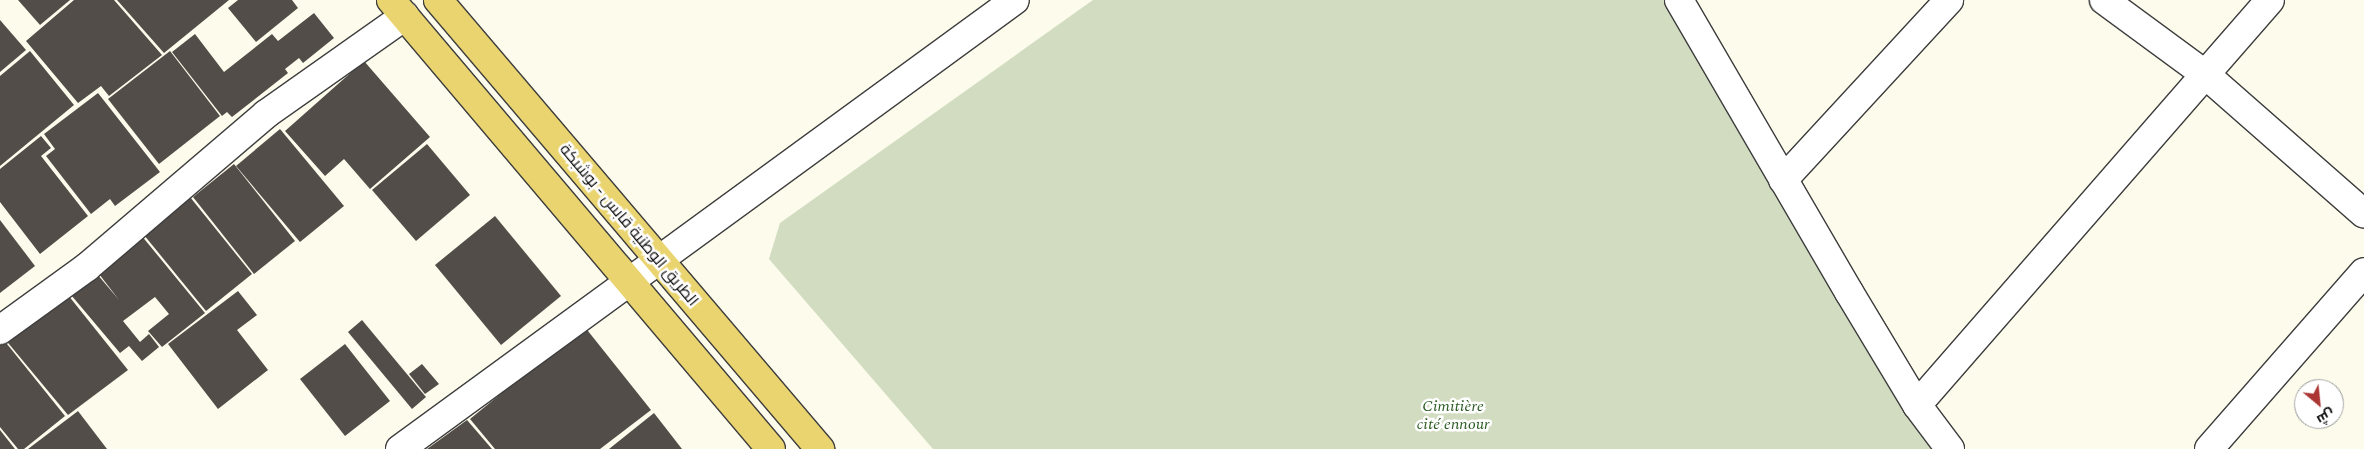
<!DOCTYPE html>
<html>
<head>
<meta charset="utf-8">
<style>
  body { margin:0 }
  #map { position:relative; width:2364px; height:449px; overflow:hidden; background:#fdfbeb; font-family:Spectral,Cairo,serif }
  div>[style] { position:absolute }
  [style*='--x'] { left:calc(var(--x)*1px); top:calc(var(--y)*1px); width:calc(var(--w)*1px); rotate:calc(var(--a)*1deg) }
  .cemetery>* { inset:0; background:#d1dcc0 }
  .building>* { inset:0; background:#524d49 }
  .roads { filter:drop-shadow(1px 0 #3e3e3e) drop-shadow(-1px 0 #3e3e3e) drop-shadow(0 1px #3e3e3e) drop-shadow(0 -1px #3e3e3e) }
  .minor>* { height:28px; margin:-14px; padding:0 14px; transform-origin:14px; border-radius:14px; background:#fff }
  .major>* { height:28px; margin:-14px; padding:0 14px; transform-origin:14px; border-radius:14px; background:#e9d46f }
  span { translate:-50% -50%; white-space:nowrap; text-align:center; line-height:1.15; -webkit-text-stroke:5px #fff; paint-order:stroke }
  .street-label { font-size:16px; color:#0b0b0b }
  .park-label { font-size:16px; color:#2b5b23; font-style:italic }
  .north { position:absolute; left:2294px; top:379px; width:50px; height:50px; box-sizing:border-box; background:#fff; border:1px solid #9d9d9d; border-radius:50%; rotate:152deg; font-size:14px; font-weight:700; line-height:20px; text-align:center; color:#0b0b0b }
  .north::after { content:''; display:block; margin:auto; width:18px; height:22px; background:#ab3633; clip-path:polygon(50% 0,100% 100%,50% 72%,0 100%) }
</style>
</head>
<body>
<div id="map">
  <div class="cemetery">
    <div style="clip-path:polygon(1093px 0,1672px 0,1936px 449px,933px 449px,769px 259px,780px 223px)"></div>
  </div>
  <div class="building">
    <div style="clip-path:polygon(18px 0,70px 0,40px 25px)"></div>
    <div style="clip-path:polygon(74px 0,114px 0,162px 55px,109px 96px,101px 86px,78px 103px,26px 41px)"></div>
    <div style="clip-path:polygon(117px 0,229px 0,164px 53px)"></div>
    <div style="clip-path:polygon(238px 0,292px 0,298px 8px,256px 42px,228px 8px)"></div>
    <div style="clip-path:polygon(314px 13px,334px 38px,303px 63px,299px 58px,285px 69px,288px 73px,232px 117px,227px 112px,222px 116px,172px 52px,195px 34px,224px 72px,272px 34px,278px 41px)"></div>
    <div style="clip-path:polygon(0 20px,26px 50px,0 72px)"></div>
    <div style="clip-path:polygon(30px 51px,74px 105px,0 166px,0 76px)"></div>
    <div style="clip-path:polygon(170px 51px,220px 116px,159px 164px,108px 99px)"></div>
    <div style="clip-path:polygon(364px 61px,430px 137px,370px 189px,344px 159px,325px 176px,285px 131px)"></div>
    <div style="clip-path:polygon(98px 93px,160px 172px,115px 206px,110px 199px,91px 214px,46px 156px,55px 149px,44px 134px)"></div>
    <div style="clip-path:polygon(280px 129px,344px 206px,300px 242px,236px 166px)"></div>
    <div style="clip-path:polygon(41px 136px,51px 148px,41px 156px,88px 216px,40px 254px,0 202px,0 169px)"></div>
    <div style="clip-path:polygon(427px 144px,470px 195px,416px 241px,372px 190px)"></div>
    <div style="clip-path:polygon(234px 164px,295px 241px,254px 274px,193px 197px)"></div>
    <div style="clip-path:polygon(190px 197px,252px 274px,206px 311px,144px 235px)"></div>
    <div style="clip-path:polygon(495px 216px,561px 296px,501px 345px,435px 265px)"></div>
    <div style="clip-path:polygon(0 220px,35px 266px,0 293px)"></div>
    <div style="clip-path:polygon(141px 235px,205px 313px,162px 347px,148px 331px,169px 314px,155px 297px,123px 321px,140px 342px,149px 334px,159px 347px,142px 361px,129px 346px,120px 353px,66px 289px,92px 268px,119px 300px,96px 270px)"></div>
    <div style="clip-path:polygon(64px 290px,128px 370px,68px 415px,4px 338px)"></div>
    <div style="clip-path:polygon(238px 291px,257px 315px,237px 330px,268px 370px,218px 409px,168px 344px)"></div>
    <div style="clip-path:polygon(362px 320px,426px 397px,412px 409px,348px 332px)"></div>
    <div style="clip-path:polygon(584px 326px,651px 410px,600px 449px,495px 449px,470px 419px)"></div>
    <div style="clip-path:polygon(3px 339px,65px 416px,24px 449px,18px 449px,0 427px,0 342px)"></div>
    <div style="clip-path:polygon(345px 344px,390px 401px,345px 436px,300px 379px)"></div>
    <div style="clip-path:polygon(422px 364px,439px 384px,425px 394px,409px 374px)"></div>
    <div style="clip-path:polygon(78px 411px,107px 449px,28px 449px)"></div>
    <div style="clip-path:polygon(654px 413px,682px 449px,609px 449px)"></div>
    <div style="clip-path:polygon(467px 420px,492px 449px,427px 449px)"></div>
    <div style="clip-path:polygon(0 430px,15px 449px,0 449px)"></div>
  </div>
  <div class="roads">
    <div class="minor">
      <div style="--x:1679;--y:0;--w:338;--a:59.8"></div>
      <div style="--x:1849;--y:292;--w:132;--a:59"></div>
      <div style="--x:1917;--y:405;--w:55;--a:53.1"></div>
      <div style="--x:2104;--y:0;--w:127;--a:36.3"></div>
      <div style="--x:2206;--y:75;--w:210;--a:41.3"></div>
      <div style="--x:1783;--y:180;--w:245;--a:-47.3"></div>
      <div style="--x:0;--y:330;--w:107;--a:-35.9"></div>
      <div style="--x:87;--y:267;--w:235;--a:-40.5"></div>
      <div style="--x:266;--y:114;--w:170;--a:-35.2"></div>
      <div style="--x:1917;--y:405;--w:537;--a:-48.92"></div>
      <div style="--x:400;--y:449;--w:761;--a:-36.13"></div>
      <div style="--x:2209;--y:449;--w:235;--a:-48.8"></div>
    </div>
    <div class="major">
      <div style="--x:391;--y:0;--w:588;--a:49.76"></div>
      <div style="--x:438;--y:0;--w:590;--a:49.61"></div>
    </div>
  </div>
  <div class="street-label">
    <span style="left:629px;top:225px;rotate:50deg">الطريق الوطنية قابس - بوشبكة</span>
  </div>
  <div class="park-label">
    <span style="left:1453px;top:415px">Cimitière<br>cité ennour</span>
  </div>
  <div class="north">ش</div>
</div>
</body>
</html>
